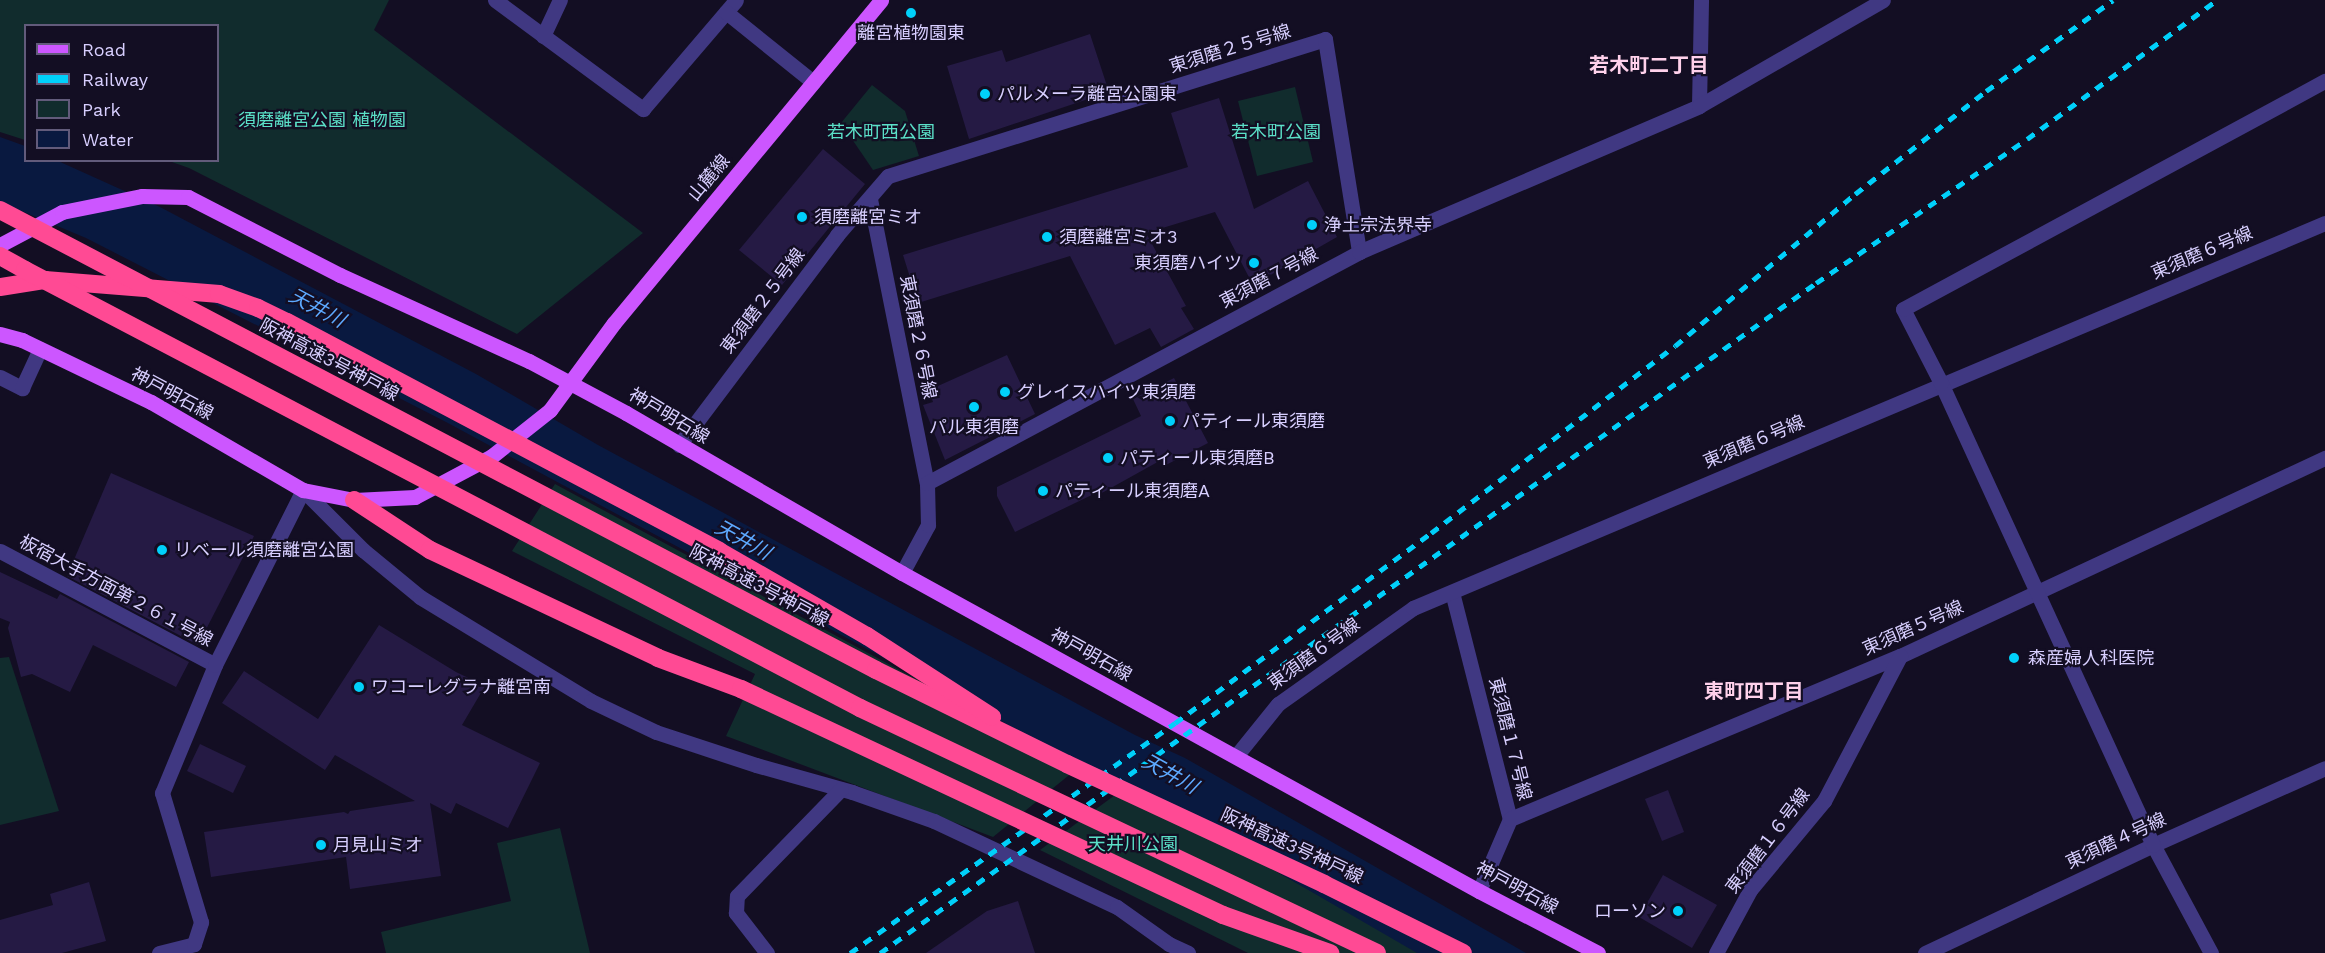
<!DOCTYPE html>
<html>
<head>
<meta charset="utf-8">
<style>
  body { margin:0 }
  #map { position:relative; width:2325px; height:953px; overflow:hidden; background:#130e23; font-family:"Work Sans","Noto Sans JP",sans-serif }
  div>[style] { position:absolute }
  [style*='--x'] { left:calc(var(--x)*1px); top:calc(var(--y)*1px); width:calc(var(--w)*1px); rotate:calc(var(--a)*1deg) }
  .green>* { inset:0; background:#112c2d }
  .water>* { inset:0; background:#091940 }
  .building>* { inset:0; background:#251a44 }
  .street>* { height:15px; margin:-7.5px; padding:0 7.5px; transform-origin:7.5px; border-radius:7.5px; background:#403882 }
  .primary>* { height:15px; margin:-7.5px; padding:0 7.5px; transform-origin:7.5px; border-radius:7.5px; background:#cc56ff }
  .highway>* { height:18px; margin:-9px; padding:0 9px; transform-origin:9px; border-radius:9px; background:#ff4a94 }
  .rail>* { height:4.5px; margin-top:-2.25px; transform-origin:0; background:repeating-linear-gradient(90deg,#00d0fa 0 9px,transparent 0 17px) }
  .highway-bridge>* { height:18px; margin:-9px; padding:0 9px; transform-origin:9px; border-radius:9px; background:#ff4a94 }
  .dots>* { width:16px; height:16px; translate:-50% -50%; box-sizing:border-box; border:3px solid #130e23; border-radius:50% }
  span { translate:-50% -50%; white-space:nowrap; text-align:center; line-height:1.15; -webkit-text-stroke:4.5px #130e23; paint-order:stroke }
  .poi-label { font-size:18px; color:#d8cfff }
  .left { translate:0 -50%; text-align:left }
  .right { translate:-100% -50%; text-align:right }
  .street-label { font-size:18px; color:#d8cfff }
  .park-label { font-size:18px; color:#5be0c8 }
  .neighbourhood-label { font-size:20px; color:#ffd1eb; font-weight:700 }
  .water-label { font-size:20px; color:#5da9ff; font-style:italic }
  .legend { position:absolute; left:24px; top:24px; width:195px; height:138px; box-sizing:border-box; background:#130e23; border:2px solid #625b7b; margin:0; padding:8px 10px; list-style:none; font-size:18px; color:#d8cfff }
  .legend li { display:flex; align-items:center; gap:12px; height:30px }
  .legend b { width:30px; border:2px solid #625b7b }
</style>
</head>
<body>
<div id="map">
  <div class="green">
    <div style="clip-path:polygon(0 0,389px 0,374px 30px,643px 233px,517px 334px,189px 168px,169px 161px,218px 160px,218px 26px,26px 26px,25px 140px,0 132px)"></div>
    <div style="clip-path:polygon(872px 85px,905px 111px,919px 156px,873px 170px,841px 123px)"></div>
    <div style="clip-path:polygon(1295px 87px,1313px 162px,1257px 176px,1238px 101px)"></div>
    <div style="clip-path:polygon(555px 484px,781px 606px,1079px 767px,993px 837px,726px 736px,755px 674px,512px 551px)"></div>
    <div style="clip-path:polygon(9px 657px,59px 811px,0 825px,0 658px)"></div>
    <div style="clip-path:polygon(1126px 787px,1421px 953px,1248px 953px,1040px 850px)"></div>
    <div style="clip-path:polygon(560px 828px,590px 953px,386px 953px,381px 932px,511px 901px,497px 843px)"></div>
  </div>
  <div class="water">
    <div style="clip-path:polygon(0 137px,25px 146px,26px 160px,58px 161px,160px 207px,476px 374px,598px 445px,1135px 735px,1185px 758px,1526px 953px,1417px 953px,1129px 786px,1090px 769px,446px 422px,86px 238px,0 202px)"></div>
  </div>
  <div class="building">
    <div style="clip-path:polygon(1090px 34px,1109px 92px,969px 139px,947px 66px,1002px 50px,1006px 62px)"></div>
    <div style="clip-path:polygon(1219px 98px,1254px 209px,1308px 181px,1337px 237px,1253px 285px,1215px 212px,1146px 233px,1186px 306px,1181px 308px,1194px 329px,1161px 347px,1150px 328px,1115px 345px,1070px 256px,918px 303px,903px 255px,1188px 167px,1171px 113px)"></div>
    <div style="clip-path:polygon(823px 149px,865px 184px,782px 285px,739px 250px)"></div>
    <div style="clip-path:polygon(1007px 355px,1035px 414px,945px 460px,923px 405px,933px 402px,929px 390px)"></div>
    <div style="clip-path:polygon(1174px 378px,1208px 443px,1166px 465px,1163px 459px,1100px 494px,1098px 492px,1015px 532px,997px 496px,997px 487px,1141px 416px,1133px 399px)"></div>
    <div style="clip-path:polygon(111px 473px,254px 536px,198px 645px,67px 576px)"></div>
    <div style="clip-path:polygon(0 572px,57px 599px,60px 594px,189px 662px,176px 687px,93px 645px,70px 692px,32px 674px,21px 677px,8px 628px,10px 622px,0 618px)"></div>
    <div style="clip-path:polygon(379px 625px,456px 672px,485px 686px,462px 725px,540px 763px,508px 828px,456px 803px,451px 814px,430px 803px,441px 876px,350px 889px,346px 857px,211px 877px,204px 832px,344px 812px,348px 814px,350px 811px,415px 801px,335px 755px,325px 770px,222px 703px,244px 671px,318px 719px)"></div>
    <div style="clip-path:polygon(200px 744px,246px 766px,233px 793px,187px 771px)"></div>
    <div style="clip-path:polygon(1668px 790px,1684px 832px,1662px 841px,1645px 799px)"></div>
    <div style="clip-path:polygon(1663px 875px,1717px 905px,1692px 948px,1639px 917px)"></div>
    <div style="clip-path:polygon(89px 882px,106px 941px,62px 953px,0 953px,0 920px,53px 905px,50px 894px)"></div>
    <div style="clip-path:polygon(1018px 901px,1035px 953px,926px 953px,987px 911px)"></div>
  </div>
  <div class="street">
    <div style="--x:495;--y:0;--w:184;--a:36.4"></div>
    <div style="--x:643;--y:109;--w:143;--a:-49.5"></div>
    <div style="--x:726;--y:12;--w:112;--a:38.8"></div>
    <div style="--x:543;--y:36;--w:40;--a:-65"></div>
    <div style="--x:1699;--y:106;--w:106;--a:-88.9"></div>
    <div style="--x:870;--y:199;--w:290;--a:78.7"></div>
    <div style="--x:0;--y:377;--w:25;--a:27"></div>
    <div style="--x:22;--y:388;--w:43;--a:-65.2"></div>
    <div style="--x:679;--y:445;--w:263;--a:-53"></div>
    <div style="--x:837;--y:235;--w:78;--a:-49.2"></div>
    <div style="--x:888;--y:176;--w:458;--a:-17.4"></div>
    <div style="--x:1325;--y:39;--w:216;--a:80.9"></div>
    <div style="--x:0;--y:551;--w:243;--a:27.9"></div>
    <div style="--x:902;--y:573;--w:55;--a:-61.6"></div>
    <div style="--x:928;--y:525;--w:42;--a:-91.4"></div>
    <div style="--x:927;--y:483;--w:490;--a:-28.1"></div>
    <div style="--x:1359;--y:252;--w:370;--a:-23.2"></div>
    <div style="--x:1699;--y:106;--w:212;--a:-29.9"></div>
    <div style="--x:1452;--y:592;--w:234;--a:75.7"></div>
    <div style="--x:1510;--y:819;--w:78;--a:113.3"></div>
    <div style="--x:1236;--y:756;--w:67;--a:-51.1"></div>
    <div style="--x:1278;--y:704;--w:166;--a:-35.4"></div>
    <div style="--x:1413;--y:608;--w:990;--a:-22.89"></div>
    <div style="--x:1510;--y:819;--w:423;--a:-22.7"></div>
    <div style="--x:1900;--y:656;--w:469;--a:-25"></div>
    <div style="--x:159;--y:953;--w:36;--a:-14"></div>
    <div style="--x:194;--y:944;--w:23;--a:-72"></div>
    <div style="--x:201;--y:922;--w:135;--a:-106.8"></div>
    <div style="--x:162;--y:793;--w:139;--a:-67.5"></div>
    <div style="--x:215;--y:665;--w:196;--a:-63.3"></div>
    <div style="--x:303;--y:490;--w:85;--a:45"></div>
    <div style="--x:363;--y:550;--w:74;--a:39.5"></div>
    <div style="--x:420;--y:597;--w:200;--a:31.3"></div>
    <div style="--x:591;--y:701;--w:72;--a:25.5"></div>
    <div style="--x:656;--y:732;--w:105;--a:18.3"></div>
    <div style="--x:756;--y:765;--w:100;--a:15.7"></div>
    <div style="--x:852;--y:792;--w:87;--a:19.5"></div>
    <div style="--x:934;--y:821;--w:202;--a:25.2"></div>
    <div style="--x:1117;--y:907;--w:64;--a:35.4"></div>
    <div style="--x:1169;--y:944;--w:21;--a:25"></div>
    <div style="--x:767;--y:953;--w:51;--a:-127.8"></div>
    <div style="--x:736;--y:913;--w:17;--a:-87"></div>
    <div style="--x:737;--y:896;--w:149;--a:-45.8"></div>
    <div style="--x:1716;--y:953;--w:72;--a:-61.6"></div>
    <div style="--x:1750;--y:890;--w:116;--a:-50.3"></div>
    <div style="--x:1824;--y:801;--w:164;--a:-62.3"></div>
    <div style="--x:1925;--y:953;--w:252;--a:-25.3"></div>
    <div style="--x:2153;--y:845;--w:188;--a:-24.1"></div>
    <div style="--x:2211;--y:953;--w:123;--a:-118.2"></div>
    <div style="--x:2153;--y:845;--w:508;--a:-114.65"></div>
    <div style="--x:1941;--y:383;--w:83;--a:-117.2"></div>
    <div style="--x:1903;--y:309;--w:480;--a:-28.4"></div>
  </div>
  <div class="primary">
    <div style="--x:0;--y:245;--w:70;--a:-28"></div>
    <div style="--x:62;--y:212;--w:82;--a:-11.3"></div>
    <div style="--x:142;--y:196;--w:46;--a:1.2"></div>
    <div style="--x:188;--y:197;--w:171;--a:27.2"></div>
    <div style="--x:340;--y:275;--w:208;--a:24.5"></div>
    <div style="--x:529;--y:361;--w:110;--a:28.2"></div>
    <div style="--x:626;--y:413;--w:319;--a:30.1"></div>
    <div style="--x:902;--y:573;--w:659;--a:28.86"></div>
    <div style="--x:1479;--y:891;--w:134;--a:27.5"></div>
    <div style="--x:0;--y:334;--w:23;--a:15"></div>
    <div style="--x:22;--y:340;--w:143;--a:25.7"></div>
    <div style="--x:151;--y:402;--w:176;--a:30.1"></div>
    <div style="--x:303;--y:490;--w:52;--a:11.1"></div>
    <div style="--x:354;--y:500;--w:61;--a:-2.8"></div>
    <div style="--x:415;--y:497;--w:87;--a:-28"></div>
    <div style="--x:492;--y:456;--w:74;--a:-38.4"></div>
    <div style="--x:550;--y:410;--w:108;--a:-53.7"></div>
    <div style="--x:614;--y:323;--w:419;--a:-50.4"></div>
  </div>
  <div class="highway">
    <div style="--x:0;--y:256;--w:29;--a:29"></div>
    <div style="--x:0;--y:287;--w:46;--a:-8.8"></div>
    <div style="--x:45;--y:280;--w:175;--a:4.6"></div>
    <div style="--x:219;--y:294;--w:41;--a:19.7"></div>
    <div style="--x:258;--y:308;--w:32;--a:26"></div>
    <div style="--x:354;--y:500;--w:91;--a:33.3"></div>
    <div style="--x:430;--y:550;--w:252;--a:25.3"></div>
    <div style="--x:658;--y:658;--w:89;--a:20.5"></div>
  </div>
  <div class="rail">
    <div style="--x:850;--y:953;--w:398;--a:-35.3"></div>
    <div style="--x:1175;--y:723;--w:319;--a:-36.6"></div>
    <div style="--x:1431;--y:533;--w:307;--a:-37.5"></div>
    <div style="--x:1675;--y:346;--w:236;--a:-40.2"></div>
    <div style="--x:1855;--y:194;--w:167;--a:-38.2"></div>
    <div style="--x:1986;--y:91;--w:156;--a:-35.6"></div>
    <div style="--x:880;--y:953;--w:1151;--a:-35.6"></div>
    <div style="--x:1816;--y:283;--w:255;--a:-34.3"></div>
    <div style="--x:2027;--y:139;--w:235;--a:-36.2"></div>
  </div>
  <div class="highway-bridge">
    <div style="--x:0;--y:210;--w:989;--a:27.7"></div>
    <div style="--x:876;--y:670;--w:213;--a:26.2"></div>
    <div style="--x:1067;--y:764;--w:284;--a:25"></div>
    <div style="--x:1324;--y:884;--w:155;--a:26.4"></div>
    <div style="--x:25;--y:270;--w:943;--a:27.68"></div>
    <div style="--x:860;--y:708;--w:572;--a:25.36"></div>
    <div style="--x:287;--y:322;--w:489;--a:27.9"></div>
    <div style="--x:719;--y:551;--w:171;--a:29.9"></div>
    <div style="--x:867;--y:636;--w:149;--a:32.9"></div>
    <div style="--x:741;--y:689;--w:532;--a:25.12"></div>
    <div style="--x:1223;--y:915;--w:114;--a:19.6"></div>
  </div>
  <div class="dots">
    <div style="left:911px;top:13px;background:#00d0fa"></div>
    <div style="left:985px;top:94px;background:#00d0fa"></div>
    <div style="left:802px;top:217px;background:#00d0fa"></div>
    <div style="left:1312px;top:225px;background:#00d0fa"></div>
    <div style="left:1047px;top:237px;background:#00d0fa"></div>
    <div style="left:1254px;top:263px;background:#00d0fa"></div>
    <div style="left:1005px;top:392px;background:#00d0fa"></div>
    <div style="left:974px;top:407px;background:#00d0fa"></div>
    <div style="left:1170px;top:421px;background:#00d0fa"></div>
    <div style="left:1108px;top:458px;background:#00d0fa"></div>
    <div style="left:1043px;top:491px;background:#00d0fa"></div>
    <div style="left:162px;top:550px;background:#00d0fa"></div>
    <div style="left:2014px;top:658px;background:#00d0fa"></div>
    <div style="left:359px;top:687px;background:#00d0fa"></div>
    <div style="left:321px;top:845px;background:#00d0fa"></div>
    <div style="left:1678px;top:911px;background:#00d0fa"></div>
  </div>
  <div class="poi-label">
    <span style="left:911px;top:33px">離宮植物園東</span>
    <span class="left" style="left:997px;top:94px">パルメーラ離宮公園東</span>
    <span class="left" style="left:814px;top:217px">須磨離宮ミオ</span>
    <span class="left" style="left:1324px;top:225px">浄土宗法界寺</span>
    <span class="left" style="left:1059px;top:237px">須磨離宮ミオ3</span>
    <span class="right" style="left:1242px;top:263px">東須磨ハイツ</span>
    <span class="left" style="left:1017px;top:392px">グレイスハイツ東須磨</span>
    <span class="left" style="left:1182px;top:421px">パティール東須磨</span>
    <span style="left:974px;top:427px">パル東須磨</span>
    <span class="left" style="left:1120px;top:458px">パティール東須磨B</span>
    <span class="left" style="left:1055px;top:491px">パティール東須磨A</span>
    <span class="left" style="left:174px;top:550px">リベール須磨離宮公園</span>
    <span class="left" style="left:2028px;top:658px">森産婦人科医院</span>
    <span class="left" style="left:371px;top:687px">ワコーレグラナ離宮南</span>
    <span class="left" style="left:333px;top:845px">月見山ミオ</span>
    <span class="right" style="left:1666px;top:911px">ローソン</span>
  </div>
  <div class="street-label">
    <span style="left:1230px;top:49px;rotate:-17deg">東須磨２５号線</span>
    <span style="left:709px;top:178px;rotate:-50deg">山麓線</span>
    <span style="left:2202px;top:253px;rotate:-23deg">東須磨６号線</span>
    <span style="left:1269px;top:278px;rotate:-28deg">東須磨７号線</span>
    <span style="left:763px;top:301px;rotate:-53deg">東須磨２５号線</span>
    <span style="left:918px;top:337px;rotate:79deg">東須磨２６号線</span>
    <span style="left:329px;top:360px;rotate:28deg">阪神高速3号神戸線</span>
    <span style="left:172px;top:394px;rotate:28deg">神戸明石線</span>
    <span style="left:669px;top:416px;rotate:31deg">神戸明石線</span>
    <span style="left:1754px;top:442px;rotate:-23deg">東須磨６号線</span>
    <span style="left:759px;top:586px;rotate:28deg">阪神高速3号神戸線</span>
    <span style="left:116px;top:591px;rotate:28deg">板宿大手方面第２６１号線</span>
    <span style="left:1913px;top:628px;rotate:-24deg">東須磨５号線</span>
    <span style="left:1314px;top:654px;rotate:-36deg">東須磨６号線</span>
    <span style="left:1091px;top:655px;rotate:29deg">神戸明石線</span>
    <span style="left:1510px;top:739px;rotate:76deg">東須磨１７号線</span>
    <span style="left:1768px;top:841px;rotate:-53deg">東須磨１６号線</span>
    <span style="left:2116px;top:841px;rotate:-25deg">東須磨４号線</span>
    <span style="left:1292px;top:846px;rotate:25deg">阪神高速3号神戸線</span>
    <span style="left:1517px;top:888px;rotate:28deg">神戸明石線</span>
  </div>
  <div class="park-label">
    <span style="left:322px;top:120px">須磨離宮公園 植物園</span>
    <span style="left:881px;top:132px">若木町西公園</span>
    <span style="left:1276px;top:132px">若木町公園</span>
    <span style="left:1133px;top:844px">天井川公園</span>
  </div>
  <div class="neighbourhood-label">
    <span style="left:1649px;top:65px">若木町二丁目</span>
    <span style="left:1754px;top:691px">東町四丁目</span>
  </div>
  <div class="water-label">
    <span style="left:317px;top:308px;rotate:28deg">天井川</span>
    <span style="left:743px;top:540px;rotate:29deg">天井川</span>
    <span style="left:1170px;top:774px;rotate:29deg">天井川</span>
  </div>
  <ul class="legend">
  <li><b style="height:8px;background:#cc56ff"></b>Road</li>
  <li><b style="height:8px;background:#00d0fa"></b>Railway</li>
  <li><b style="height:16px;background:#112c2d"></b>Park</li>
  <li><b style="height:16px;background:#091940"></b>Water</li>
  </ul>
</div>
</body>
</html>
